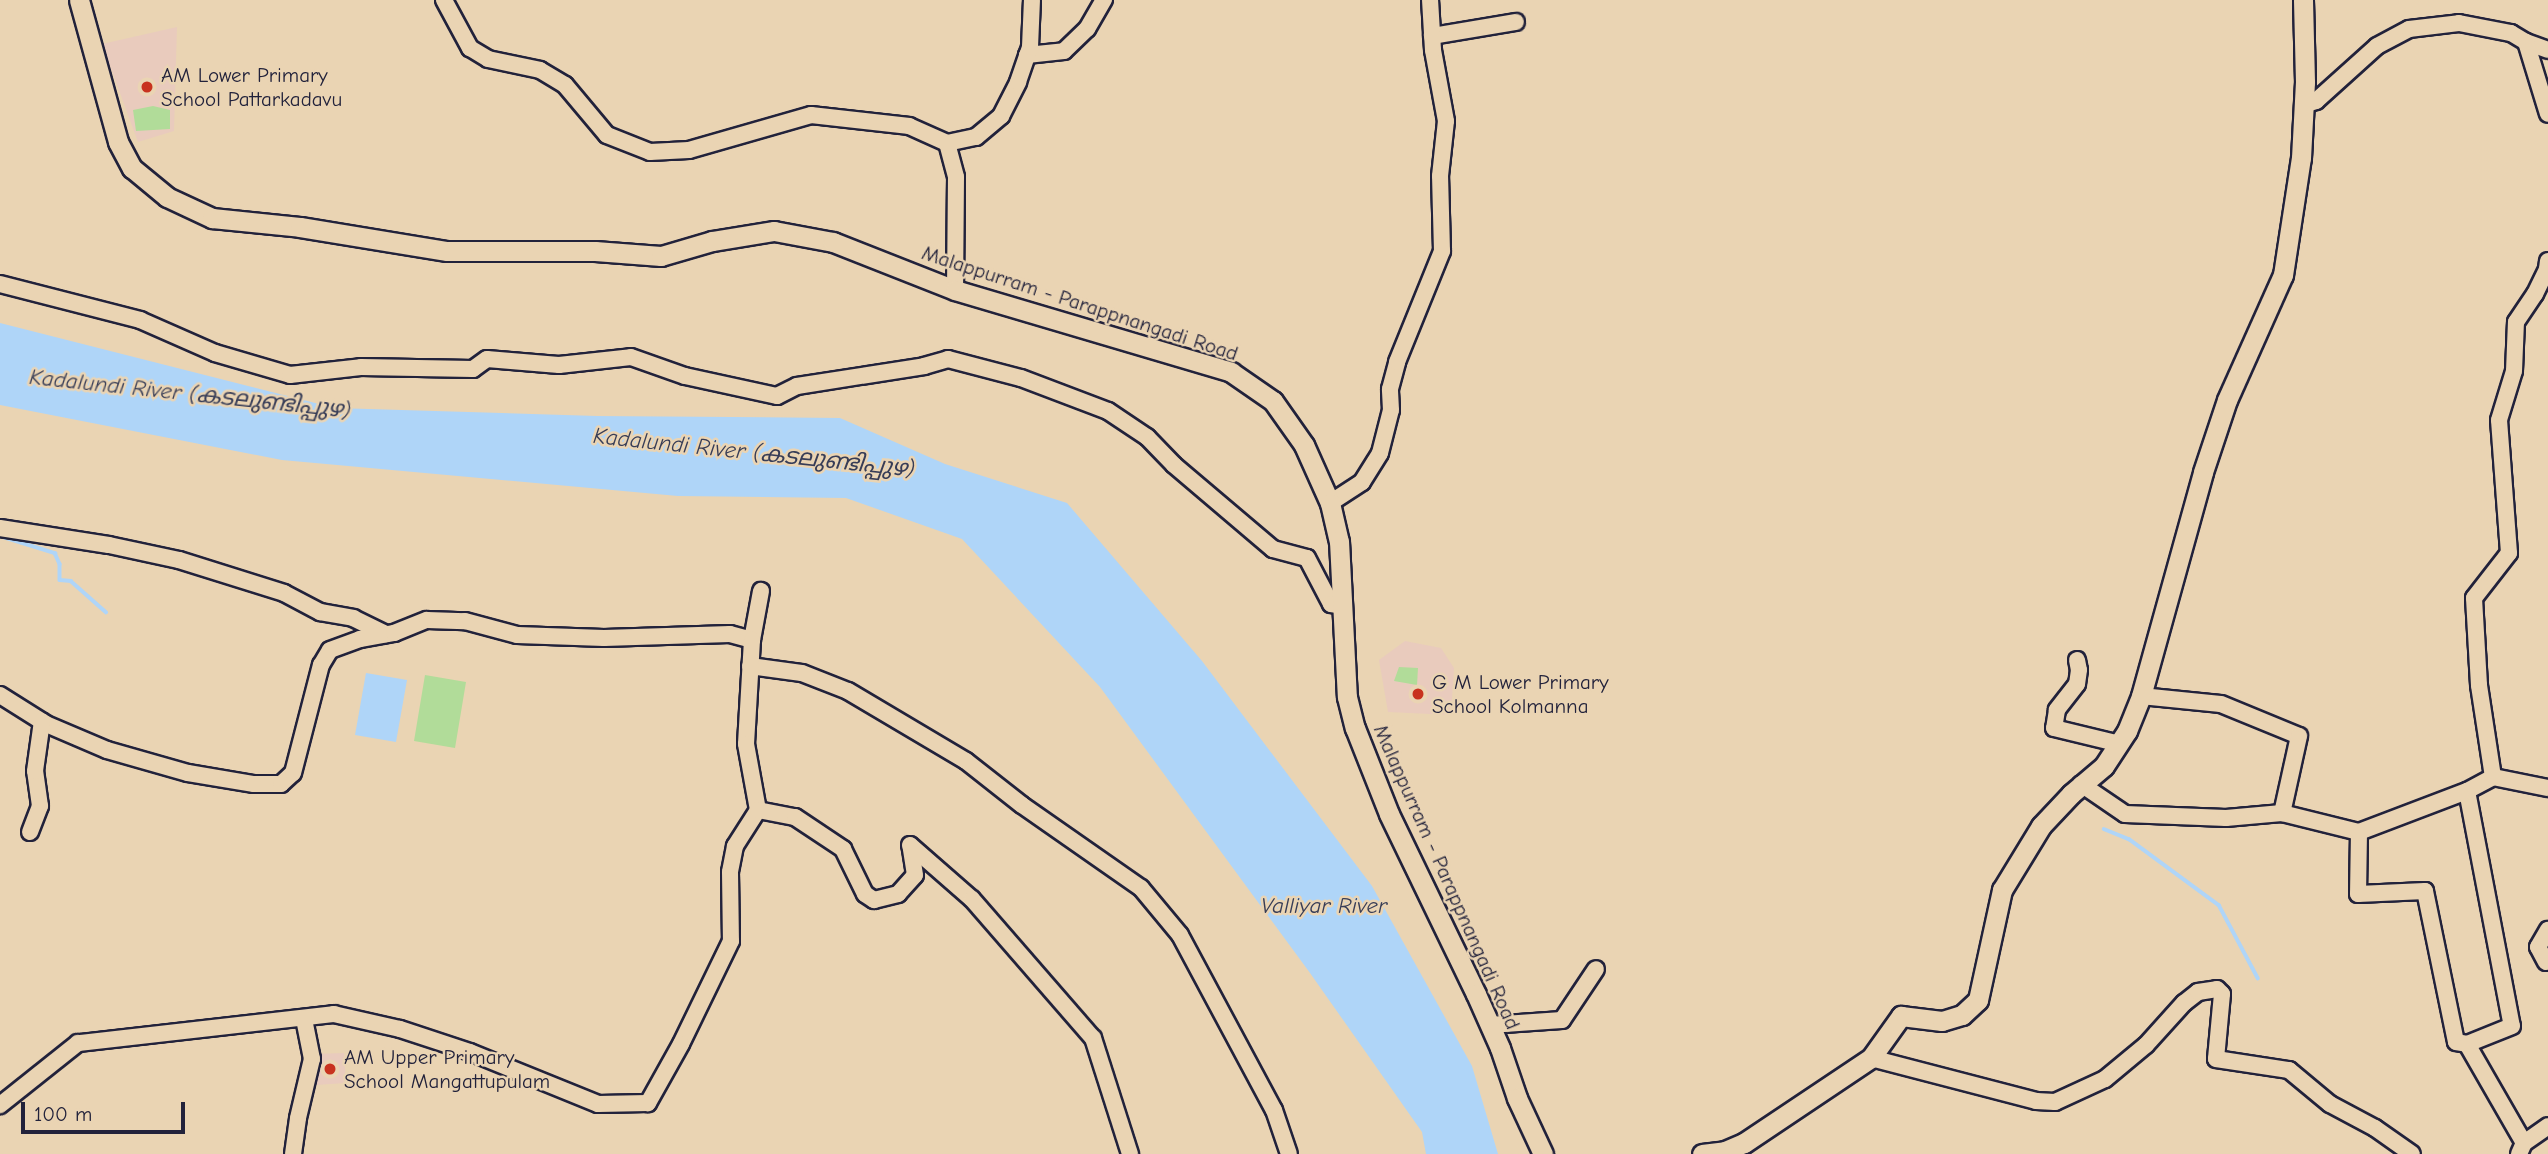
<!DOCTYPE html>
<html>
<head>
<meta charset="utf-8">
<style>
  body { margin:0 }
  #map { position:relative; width:2548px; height:1154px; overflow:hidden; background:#ead4b3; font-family:"Comic Neue","Noto Sans Malayalam",sans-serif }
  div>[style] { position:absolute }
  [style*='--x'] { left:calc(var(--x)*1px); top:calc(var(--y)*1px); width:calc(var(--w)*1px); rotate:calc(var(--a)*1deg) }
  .built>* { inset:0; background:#e9cbbd }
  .green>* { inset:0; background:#b1dc99 }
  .water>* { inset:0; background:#afd5f8 }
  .stream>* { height:3.5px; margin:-1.75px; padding:0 1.75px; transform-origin:1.75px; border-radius:1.75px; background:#afd5f8 }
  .roads { filter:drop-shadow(2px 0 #22223b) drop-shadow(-2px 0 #22223b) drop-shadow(0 2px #22223b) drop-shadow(0 -2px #22223b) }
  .minor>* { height:16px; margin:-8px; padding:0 8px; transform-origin:8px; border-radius:8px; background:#ead4b3 }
  .major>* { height:19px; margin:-9.5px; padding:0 9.5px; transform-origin:9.5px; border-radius:9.5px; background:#ead4b3 }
  .dots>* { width:19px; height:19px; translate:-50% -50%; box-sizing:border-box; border:4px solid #ead4b3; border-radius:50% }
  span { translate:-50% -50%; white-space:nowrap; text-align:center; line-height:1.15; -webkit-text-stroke:5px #ead4b3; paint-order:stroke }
  .poi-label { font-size:21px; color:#22223b }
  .left { translate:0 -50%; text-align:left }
  .street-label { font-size:21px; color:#22223b }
  .water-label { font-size:23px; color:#373d57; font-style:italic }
  .scale { position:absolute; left:21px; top:1102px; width:164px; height:32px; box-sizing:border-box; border:4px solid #22223b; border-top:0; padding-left:9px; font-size:21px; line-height:24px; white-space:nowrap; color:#22223b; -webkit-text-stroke:5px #ead4b3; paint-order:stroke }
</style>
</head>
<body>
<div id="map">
  <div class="built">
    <div style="clip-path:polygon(177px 27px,174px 131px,138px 142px,102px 44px)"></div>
    <div style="clip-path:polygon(1405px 641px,1441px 648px,1454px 668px,1451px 715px,1388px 712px,1379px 660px)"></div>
    <div style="clip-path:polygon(344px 1053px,346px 1083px,316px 1085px,314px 1054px)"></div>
  </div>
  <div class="green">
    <div style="clip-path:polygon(153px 106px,170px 110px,170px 129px,136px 131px,133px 110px)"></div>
    <div style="clip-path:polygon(1399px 667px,1418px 668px,1417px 685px,1394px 681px)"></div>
    <div style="clip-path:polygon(425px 675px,466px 682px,455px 748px,414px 741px)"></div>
  </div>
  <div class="water">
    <div style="clip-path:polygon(0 323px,335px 408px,597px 416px,840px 418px,945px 464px,1067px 503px,1202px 661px,1372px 886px,1472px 1066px,1498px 1154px,1426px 1154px,1422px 1132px,1310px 973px,1100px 687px,962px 539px,846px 498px,678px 496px,282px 460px,0 405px)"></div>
    <div style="clip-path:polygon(366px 673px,407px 680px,396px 742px,355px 735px)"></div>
  </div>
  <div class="stream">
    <div style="--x:0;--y:536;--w:58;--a:17.2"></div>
    <div style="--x:55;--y:553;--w:12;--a:66"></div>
    <div style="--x:60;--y:564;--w:16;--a:90"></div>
    <div style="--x:60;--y:580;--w:11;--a:5"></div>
    <div style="--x:71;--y:581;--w:47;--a:41.5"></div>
    <div style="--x:2104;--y:829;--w:27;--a:22"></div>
    <div style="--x:2129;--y:839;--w:112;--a:36.3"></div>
    <div style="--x:2219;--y:905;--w:83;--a:61.9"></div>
  </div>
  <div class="roads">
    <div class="minor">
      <div style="--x:444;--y:0;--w:55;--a:61.6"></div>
      <div style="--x:470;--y:48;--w:21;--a:31"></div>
      <div style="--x:488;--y:59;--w:53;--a:11.9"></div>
      <div style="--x:540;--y:70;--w:29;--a:31"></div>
      <div style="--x:565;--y:85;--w:65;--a:50"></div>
      <div style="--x:607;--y:135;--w:46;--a:21.6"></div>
      <div style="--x:650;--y:152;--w:39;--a:-3"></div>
      <div style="--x:689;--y:150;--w:127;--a:-16"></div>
      <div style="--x:811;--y:115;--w:99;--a:6.4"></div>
      <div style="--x:909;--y:126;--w:42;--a:24.1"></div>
      <div style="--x:947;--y:143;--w:35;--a:75"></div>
      <div style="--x:956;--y:177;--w:113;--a:90.5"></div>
      <div style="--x:1432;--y:36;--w:85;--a:-9.5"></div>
      <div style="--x:2526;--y:42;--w:23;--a:20"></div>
      <div style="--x:1027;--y:55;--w:37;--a:-6"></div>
      <div style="--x:1064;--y:51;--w:32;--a:-44"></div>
      <div style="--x:1087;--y:29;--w:34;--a:-60"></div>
      <div style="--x:2304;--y:105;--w:13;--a:-18"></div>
      <div style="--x:2316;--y:101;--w:82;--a:-42"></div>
      <div style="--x:2377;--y:46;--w:36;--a:-28"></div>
      <div style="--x:2409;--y:29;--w:50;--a:-6.8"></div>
      <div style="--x:2459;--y:23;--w:53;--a:10.9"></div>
      <div style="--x:2511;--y:33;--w:17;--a:31"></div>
      <div style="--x:2526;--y:42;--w:75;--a:73"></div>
      <div style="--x:947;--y:143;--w:30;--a:-12"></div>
      <div style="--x:976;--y:137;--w:33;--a:-40"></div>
      <div style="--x:1001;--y:116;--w:38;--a:-63"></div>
      <div style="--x:1018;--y:82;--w:37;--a:-71"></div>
      <div style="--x:1030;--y:47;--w:47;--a:-87.6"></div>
      <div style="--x:0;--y:284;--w:145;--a:14.4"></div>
      <div style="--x:140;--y:320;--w:82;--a:23.7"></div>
      <div style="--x:215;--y:353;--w:78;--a:16.3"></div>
      <div style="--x:290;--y:375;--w:71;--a:-6.4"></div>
      <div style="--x:361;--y:367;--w:112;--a:1"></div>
      <div style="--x:473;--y:369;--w:17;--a:-36"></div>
      <div style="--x:487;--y:359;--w:72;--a:4.8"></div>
      <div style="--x:559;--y:365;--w:72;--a:-6.3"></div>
      <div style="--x:631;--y:357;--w:57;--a:19.4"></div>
      <div style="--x:685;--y:376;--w:94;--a:12.3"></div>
      <div style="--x:777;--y:396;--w:22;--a:-27"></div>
      <div style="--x:797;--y:386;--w:129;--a:-8.9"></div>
      <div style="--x:924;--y:366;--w:25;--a:-16"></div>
      <div style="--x:948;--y:359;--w:75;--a:14.6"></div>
      <div style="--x:1021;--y:378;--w:93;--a:20.8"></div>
      <div style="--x:1108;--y:411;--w:47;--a:33.7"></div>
      <div style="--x:1147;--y:437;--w:39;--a:46"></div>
      <div style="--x:1174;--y:465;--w:130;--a:40.3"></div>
      <div style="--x:1273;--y:549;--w:35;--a:15"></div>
      <div style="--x:1307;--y:558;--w:52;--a:62.4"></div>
      <div style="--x:1331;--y:604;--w:13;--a:9"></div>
      <div style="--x:1330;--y:503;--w:38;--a:-33"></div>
      <div style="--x:1362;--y:482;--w:34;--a:-58"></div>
      <div style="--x:1380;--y:453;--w:44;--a:-75.7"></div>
      <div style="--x:1391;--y:410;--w:21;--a:-93"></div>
      <div style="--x:1390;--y:389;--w:28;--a:-75"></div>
      <div style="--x:1397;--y:362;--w:120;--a:-67.9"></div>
      <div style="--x:1442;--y:251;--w:75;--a:-91.5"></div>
      <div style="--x:1440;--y:176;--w:55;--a:-83.8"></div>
      <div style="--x:1446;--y:121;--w:72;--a:-100.4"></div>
      <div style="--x:1433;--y:50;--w:50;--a:-93.4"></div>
      <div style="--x:0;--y:528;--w:110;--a:8.9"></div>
      <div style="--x:109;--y:545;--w:72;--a:12.1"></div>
      <div style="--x:179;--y:560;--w:110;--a:17.4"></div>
      <div style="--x:284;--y:593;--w:41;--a:27.8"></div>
      <div style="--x:320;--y:612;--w:34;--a:10"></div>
      <div style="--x:353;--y:618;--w:37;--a:26"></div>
      <div style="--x:752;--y:640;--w:50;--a:-79.6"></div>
      <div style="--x:2077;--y:660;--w:10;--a:79"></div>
      <div style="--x:2079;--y:670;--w:14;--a:98"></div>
      <div style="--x:2077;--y:684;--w:33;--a:128"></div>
      <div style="--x:2057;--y:710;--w:18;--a:99"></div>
      <div style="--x:2054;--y:728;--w:68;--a:13.6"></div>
      <div style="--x:750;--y:666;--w:52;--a:7.7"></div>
      <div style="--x:802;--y:673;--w:49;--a:21.4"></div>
      <div style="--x:848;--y:691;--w:137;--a:30.7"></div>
      <div style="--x:966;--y:761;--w:71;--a:38.2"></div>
      <div style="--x:1022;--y:805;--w:145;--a:34.9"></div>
      <div style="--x:1141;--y:888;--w:61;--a:50.3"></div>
      <div style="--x:1180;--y:935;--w:199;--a:61.8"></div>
      <div style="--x:1274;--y:1110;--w:46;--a:71.2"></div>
      <div style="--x:0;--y:695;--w:54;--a:32.2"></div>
      <div style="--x:46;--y:724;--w:66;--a:23.1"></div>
      <div style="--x:107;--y:750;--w:84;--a:15.9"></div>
      <div style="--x:188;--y:773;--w:67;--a:9.5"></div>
      <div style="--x:254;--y:784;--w:27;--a:0"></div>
      <div style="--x:281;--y:784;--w:16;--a:-43"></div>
      <div style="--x:293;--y:773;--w:112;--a:-75.5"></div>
      <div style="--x:321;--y:665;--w:17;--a:-59"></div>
      <div style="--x:330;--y:650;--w:32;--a:-20"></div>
      <div style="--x:360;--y:639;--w:35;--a:-10"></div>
      <div style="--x:394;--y:633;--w:35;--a:-22"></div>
      <div style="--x:427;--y:620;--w:38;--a:2"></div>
      <div style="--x:465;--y:621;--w:54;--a:15.1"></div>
      <div style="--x:517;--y:635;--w:87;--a:2"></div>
      <div style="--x:604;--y:638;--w:126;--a:-1.8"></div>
      <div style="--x:730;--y:634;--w:23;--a:15"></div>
      <div style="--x:752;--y:640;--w:104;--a:93.3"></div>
      <div style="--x:746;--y:744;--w:67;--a:79.7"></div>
      <div style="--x:758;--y:810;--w:43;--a:122.6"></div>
      <div style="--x:735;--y:846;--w:26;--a:101"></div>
      <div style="--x:730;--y:872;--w:69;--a:89.2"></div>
      <div style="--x:731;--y:941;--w:114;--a:115.9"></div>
      <div style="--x:681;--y:1044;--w:68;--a:119.2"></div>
      <div style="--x:648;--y:1103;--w:50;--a:178.9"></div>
      <div style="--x:598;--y:1104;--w:138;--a:-157.9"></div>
      <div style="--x:470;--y:1052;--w:74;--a:-161.8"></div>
      <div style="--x:400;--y:1029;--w:68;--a:-167.2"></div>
      <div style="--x:334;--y:1014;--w:258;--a:173.5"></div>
      <div style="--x:78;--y:1043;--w:100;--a:141.5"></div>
      <div style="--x:2141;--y:696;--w:80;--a:5.7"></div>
      <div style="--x:2221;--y:704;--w:84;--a:22.3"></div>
      <div style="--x:2299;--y:736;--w:79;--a:102.4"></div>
      <div style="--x:2493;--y:777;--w:56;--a:11.3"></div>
      <div style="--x:2081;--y:784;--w:53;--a:34.3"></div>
      <div style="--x:2125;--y:814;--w:101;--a:2.3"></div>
      <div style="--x:2226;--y:818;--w:56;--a:-5.1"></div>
      <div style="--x:2282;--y:813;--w:79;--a:13.9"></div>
      <div style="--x:2359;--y:832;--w:62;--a:90.9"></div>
      <div style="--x:2358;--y:894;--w:67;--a:-2.6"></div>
      <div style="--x:2425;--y:891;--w:154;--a:78.4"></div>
      <div style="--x:2456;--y:1042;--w:11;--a:10"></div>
      <div style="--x:2467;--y:1044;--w:114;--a:60.1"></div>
      <div style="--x:2467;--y:791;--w:239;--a:79.2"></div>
      <div style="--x:2512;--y:1026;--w:48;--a:158.2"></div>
      <div style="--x:758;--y:810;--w:38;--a:11"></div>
      <div style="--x:795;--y:817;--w:58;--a:33.7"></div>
      <div style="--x:843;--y:849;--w:50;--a:63.9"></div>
      <div style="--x:865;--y:894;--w:11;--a:34"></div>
      <div style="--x:874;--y:900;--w:25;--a:-14"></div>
      <div style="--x:898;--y:894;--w:25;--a:-48"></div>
      <div style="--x:915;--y:875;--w:30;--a:-99"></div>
      <div style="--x:30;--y:832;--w:28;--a:-69"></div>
      <div style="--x:40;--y:806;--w:35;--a:-98"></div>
      <div style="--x:35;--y:771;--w:50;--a:-82"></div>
      <div style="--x:2359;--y:832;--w:116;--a:-20.8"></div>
      <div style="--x:2467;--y:791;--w:30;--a:-28"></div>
      <div style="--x:2493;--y:777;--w:93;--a:-98.7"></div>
      <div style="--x:2479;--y:685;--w:87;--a:-93.3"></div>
      <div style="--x:2474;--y:598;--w:57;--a:-52.1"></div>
      <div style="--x:2509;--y:553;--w:133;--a:-94.3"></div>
      <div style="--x:2499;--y:420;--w:51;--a:-73"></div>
      <div style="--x:2514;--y:371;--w:49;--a:-87.7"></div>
      <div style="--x:2516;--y:322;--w:34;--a:-56"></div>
      <div style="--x:2535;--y:294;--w:28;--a:-64"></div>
      <div style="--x:2547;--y:269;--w:8;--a:-83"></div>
      <div style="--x:910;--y:845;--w:82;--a:41.1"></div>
      <div style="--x:972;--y:899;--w:184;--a:49"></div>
      <div style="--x:1093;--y:1038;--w:122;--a:72.3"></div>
      <div style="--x:2546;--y:962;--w:17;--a:-118"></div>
      <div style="--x:2538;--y:947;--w:20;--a:-60"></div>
      <div style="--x:1490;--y:1025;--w:72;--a:-4"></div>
      <div style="--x:1562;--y:1020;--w:61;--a:-56.3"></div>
      <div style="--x:1871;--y:1058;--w:171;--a:14.6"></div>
      <div style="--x:2036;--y:1101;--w:19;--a:3"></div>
      <div style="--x:2055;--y:1102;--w:55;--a:-24.7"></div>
      <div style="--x:2105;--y:1079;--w:53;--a:-39.7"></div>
      <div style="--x:2146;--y:1045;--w:57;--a:-47.9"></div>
      <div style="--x:2184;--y:1003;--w:18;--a:-38"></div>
      <div style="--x:2198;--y:992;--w:19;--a:-9"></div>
      <div style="--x:2217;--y:989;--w:7;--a:45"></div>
      <div style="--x:2222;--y:994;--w:65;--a:95.3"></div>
      <div style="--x:2216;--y:1059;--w:74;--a:8.6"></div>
      <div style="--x:2289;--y:1070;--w:53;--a:39.7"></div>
      <div style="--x:2330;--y:1104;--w:51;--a:28.1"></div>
      <div style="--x:2375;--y:1128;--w:45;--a:35.1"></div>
      <div style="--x:293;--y:1154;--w:36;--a:-82"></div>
      <div style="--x:298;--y:1118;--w:61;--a:-76.7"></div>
      <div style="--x:312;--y:1059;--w:41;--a:-101.3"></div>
      <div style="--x:2519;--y:1154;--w:12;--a:-66"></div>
      <div style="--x:2524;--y:1143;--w:29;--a:-35"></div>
    </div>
    <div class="major">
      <div style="--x:79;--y:0;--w:147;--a:74.6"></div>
      <div style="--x:118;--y:142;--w:30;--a:62"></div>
      <div style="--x:132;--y:168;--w:45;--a:39.6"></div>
      <div style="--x:167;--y:197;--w:50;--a:25"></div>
      <div style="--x:212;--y:218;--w:88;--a:5.8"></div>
      <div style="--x:300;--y:227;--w:149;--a:9.3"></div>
      <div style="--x:447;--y:251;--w:148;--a:0"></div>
      <div style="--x:595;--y:251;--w:66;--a:4.3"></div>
      <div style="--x:661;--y:256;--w:53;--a:-16.4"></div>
      <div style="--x:712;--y:241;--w:63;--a:-9.2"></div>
      <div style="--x:774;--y:231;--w:60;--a:10.6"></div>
      <div style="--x:833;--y:242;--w:131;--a:21.5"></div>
      <div style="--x:955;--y:290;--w:288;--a:16.5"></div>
      <div style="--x:1231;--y:372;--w:51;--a:34.6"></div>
      <div style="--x:1273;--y:401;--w:54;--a:54.8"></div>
      <div style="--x:1304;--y:445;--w:64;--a:65.9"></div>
      <div style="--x:1330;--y:503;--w:39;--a:77"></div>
      <div style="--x:1339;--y:541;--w:156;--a:87.1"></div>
      <div style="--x:1347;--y:697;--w:32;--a:76"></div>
      <div style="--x:1355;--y:728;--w:92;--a:68.4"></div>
      <div style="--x:1389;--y:814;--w:200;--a:64.2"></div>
      <div style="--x:1476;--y:994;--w:59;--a:66"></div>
      <div style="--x:1500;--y:1048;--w:53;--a:71.2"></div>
      <div style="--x:1517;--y:1098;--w:62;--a:65.1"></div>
      <div style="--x:1702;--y:1154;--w:23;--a:-7"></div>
      <div style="--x:1725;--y:1151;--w:21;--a:-23"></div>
      <div style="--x:1744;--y:1143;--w:153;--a:-33.8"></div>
      <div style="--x:1871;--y:1058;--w:52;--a:-54.5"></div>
      <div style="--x:1901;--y:1016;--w:41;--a:7"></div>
      <div style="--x:1942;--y:1021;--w:21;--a:-17"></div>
      <div style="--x:1962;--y:1015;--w:22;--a:-43"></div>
      <div style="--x:1978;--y:1000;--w:113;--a:-77.7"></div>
      <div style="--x:2002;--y:890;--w:75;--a:-58.6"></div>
      <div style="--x:2041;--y:826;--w:44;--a:-46.8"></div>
      <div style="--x:2071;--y:794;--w:43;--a:-40.3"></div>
      <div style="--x:2104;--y:766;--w:42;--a:-56.7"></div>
      <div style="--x:2127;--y:731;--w:38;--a:-68"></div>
      <div style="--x:2141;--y:696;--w:232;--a:-74.5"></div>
      <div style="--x:2203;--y:472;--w:76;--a:-71.6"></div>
      <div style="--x:2227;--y:400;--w:137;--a:-65.9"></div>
      <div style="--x:2283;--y:275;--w:118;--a:-81.3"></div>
      <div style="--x:2301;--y:158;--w:76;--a:-87"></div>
      <div style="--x:2305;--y:82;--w:82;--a:-91.4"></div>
    </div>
  </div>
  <div class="dots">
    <div style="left:147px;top:87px;background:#c8321e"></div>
    <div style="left:1418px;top:694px;background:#c8321e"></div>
    <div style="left:330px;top:1069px;background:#c8321e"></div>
  </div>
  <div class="poi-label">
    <span class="left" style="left:161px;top:87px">AM Lower Primary<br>School Pattarkadavu</span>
    <span class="left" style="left:1432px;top:694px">G M Lower Primary<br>School Kolmanna</span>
    <span class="left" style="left:344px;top:1069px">AM Upper Primary<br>School Mangattupulam</span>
  </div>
  <div class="street-label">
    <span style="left:1080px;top:303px;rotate:18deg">Malappurram - Parappnangadi Road</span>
    <span style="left:1447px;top:877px;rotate:66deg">Malappurram - Parappnangadi Road</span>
  </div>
  <div class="water-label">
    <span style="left:190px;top:394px;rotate:6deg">Kadalundi River (കടലുണ്ടിപ്പുഴ)</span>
    <span style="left:754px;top:453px;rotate:6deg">Kadalundi River (കടലുണ്ടിപ്പുഴ)</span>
    <span style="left:1324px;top:906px">Valliyar River</span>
  </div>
  <div class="scale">100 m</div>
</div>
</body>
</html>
